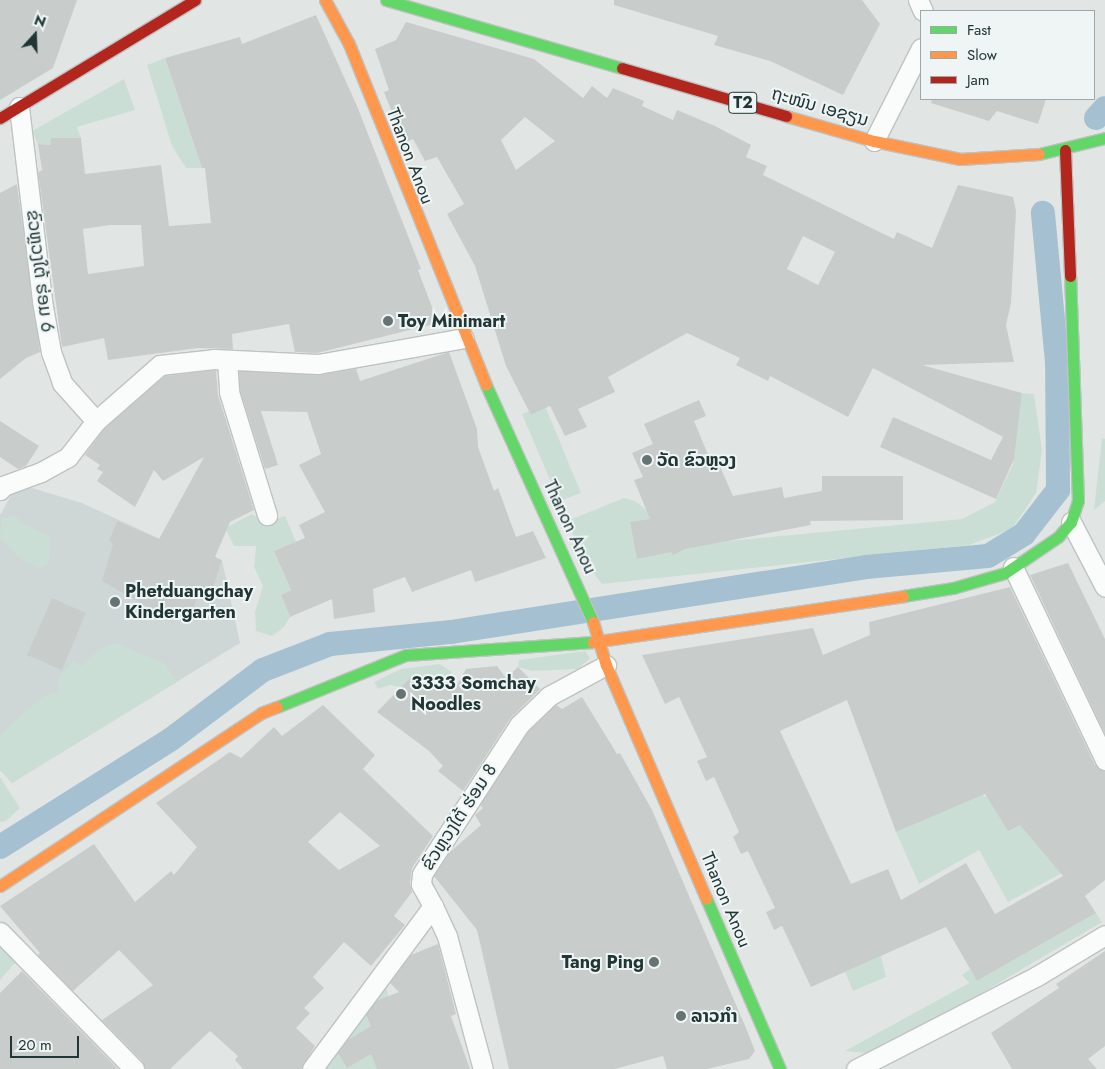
<!DOCTYPE html>
<html>
<head>
<meta charset="utf-8">
<style>
  body { margin:0 }
  #map { position:relative; width:1105px; height:1069px; overflow:hidden; background:#e1e6e5; font-family:Jost,"Noto Sans Lao",sans-serif }
  div>[style] { position:absolute }
  [style*='--x'] { left:calc(var(--x)*1px); top:calc(var(--y)*1px); width:calc(var(--w)*1px); rotate:calc(var(--a)*1deg) }
  .built>* { inset:0; background:#cfd7d6 }
  .green>* { inset:0; background:#cbded6 }
  .canal>* { height:24px; margin:-12px; padding:0 12px; transform-origin:12px; border-radius:12px; background:#a5c0d1 }
  .building>* { inset:0; background:#c8cdcc }
  .roads { filter:drop-shadow(1px 0 #bec3c2) drop-shadow(-1px 0 #bec3c2) drop-shadow(0 1px #bec3c2) drop-shadow(0 -1px #bec3c2) }
  .street>* { height:19px; margin:-9.5px; padding:0 9.5px; transform-origin:9.5px; border-radius:9.5px; background:#fafbfb }
  .fast>* { height:11px; margin:-5.5px; padding:0 5.5px; transform-origin:5.5px; border-radius:5.5px; background:#63d668 }
  .slow>* { height:11px; margin:-5.5px; padding:0 5.5px; transform-origin:5.5px; border-radius:5.5px; background:#ff974d }
  .jam>* { height:11px; margin:-5.5px; padding:0 5.5px; transform-origin:5.5px; border-radius:5.5px; background:#b3261e }
  .dots>* { width:14px; height:14px; translate:-50% -50%; box-sizing:border-box; border:2px solid #eef5f4; border-radius:50% }
  span { translate:-50% -50%; white-space:nowrap; text-align:center; line-height:1.15; -webkit-text-stroke:4px #eef5f4; paint-order:stroke }
  .shield-label span { padding:1px 4px; background:#eef5f4; border:1px solid; border-radius:4px; -webkit-text-stroke-width:0 }
  .shield-label { font-size:16px; color:#223636; font-weight:700 }
  .street-label { font-size:18px; color:#223636 }
  .poi-label { font-size:18px; color:#223636; font-weight:700 }
  .left { translate:0 -50%; text-align:left }
  .right { translate:-100% -50%; text-align:right }
  .legend { position:absolute; left:920px; top:10px; width:175px; height:90px; box-sizing:border-box; background:#eef5f4; border:1px solid #9ca9a8; margin:0; padding:6px 9px; list-style:none; font-size:15px; color:#223636 }
  .legend li { display:flex; align-items:center; gap:10px; height:25px }
  .legend b { width:25px; border:1px solid #9ca9a8 }
  .north { position:absolute; left:10px; top:10px; width:50px; height:50px; -webkit-text-stroke:4px #eef5f4; paint-order:stroke; rotate:20deg; font-size:14px; font-weight:700; line-height:20px; text-align:center; color:#223636 }
  .north::after { content:''; display:block; margin:auto; width:18px; height:22px; background:#223636; clip-path:polygon(50% 0,100% 100%,50% 72%,0 100%) }
  .scale { position:absolute; left:10px; top:1036px; width:69px; height:22px; box-sizing:border-box; border:2px solid #223636; border-top:0; padding-left:6px; font-size:15px; line-height:18px; white-space:nowrap; color:#223636; -webkit-text-stroke:4px #eef5f4; paint-order:stroke }
</style>
</head>
<body>
<div id="map">
  <div class="built">
    <div style="clip-path:polygon(32px 488px,82px 503px,182px 549px,222px 560px,240px 643px,12px 783px,0 770px,0 515px,13px 492px)"></div>
  </div>
  <div class="green">
    <div style="clip-path:polygon(165px 58px,202px 168px,186px 168px,172px 146px,147px 65px)"></div>
    <div style="clip-path:polygon(124px 79px,135px 110px,77px 127px,81px 138px,51px 138px,50px 145px,38px 144px,32px 131px)"></div>
    <div style="clip-path:polygon(1022px 393px,1034px 394px,1042px 450px,1036px 493px,1012px 529px,969px 545px,602px 584px,586px 563px,567px 521px,624px 498px,635px 501px,654px 516px,662px 547px,962px 519px,995px 502px,1013px 464px)"></div>
    <div style="clip-path:polygon(546px 408px,581px 493px,559px 501px,522px 414px,529px 411px,531px 415px)"></div>
    <div style="clip-path:polygon(1102px 438px,1105px 439px,1105px 501px,1094px 510px)"></div>
    <div style="clip-path:polygon(252px 514px,266px 523px,285px 516px,296px 542px,274px 551px,291px 590px,281px 595px,290px 617px,284px 627px,272px 636px,256px 631px,255px 612px,263px 586px,254px 567px,256px 546px,234px 546px,225px 528px)"></div>
    <div style="clip-path:polygon(15px 516px,23px 524px,51px 537px,48px 563px,39px 568px,20px 558px,0 537px,2px 519px)"></div>
    <div style="clip-path:polygon(115px 643px,165px 664px,177px 682px,12px 783px,0 770px,0 735px,42px 697px,58px 693px,58px 678px,74px 661px,81px 666px,100px 649px)"></div>
    <div style="clip-path:polygon(585px 651px,590px 658px,578px 669px,532px 671px,518px 667px,519px 660px)"></div>
    <div style="clip-path:polygon(440px 664px,452px 672px,442px 685px,423px 677px,401px 687px,390px 685px,378px 689px,374px 682px,401px 669px)"></div>
    <div style="clip-path:polygon(0 777px,20px 808px,6px 821px,0 822px)"></div>
    <div style="clip-path:polygon(982px 795px,988px 798px,1008px 830px,1020px 825px,1066px 871px,1008px 902px,979px 850px,919px 884px,896px 832px)"></div>
    <div style="clip-path:polygon(1096px 913px,1102px 922px,899px 1042px,864px 1053px,845px 1051px,969px 983px,962px 975px,970px 969px,977px 981px)"></div>
    <div style="clip-path:polygon(0 945px,16px 962px,0 980px)"></div>
    <div style="clip-path:polygon(881px 956px,886px 977px,853px 991px,845px 972px)"></div>
    <div style="clip-path:polygon(384px 981px,410px 1069px,323px 1069px)"></div>
  </div>
  <div class="canal">
    <div style="--x:1096;--y:118;--w:13;--a:-48"></div>
    <div style="--x:0;--y:847;--w:201;--a:-32.2"></div>
    <div style="--x:170;--y:740;--w:116;--a:-37"></div>
    <div style="--x:263;--y:670;--w:72;--a:-21.2"></div>
    <div style="--x:330;--y:644;--w:122;--a:-5.7"></div>
    <div style="--x:451;--y:632;--w:420;--a:-8.9"></div>
    <div style="--x:866;--y:567;--w:122;--a:-5.2"></div>
    <div style="--x:988;--y:556;--w:42;--a:-31.4"></div>
    <div style="--x:1024;--y:534;--w:56;--a:-52.3"></div>
    <div style="--x:1058;--y:490;--w:128;--a:-90.4"></div>
    <div style="--x:1057;--y:362;--w:150;--a:-95.4"></div>
  </div>
  <div class="building">
    <div style="clip-path:polygon(0 0,77px 0,53px 68px,0 100px)"></div>
    <div style="clip-path:polygon(614px 0,862px 0,880px 24px,843px 95px,770px 61px,714px 45px,718px 36px,614px 5px)"></div>
    <div style="clip-path:polygon(evenodd,316px 15px,357px 106px,421px 269px,418px 270px,438px 323px,317px 353px,295px 352px,289px 324px,232px 334px,233px 349px,198px 348px,108px 360px,104px 338px,62px 347px,38px 172px,42px 170px,38px 144px,50px 145px,51px 138px,81px 138px,85px 174px,161px 165px,169px 226px,211px 223px,205px 168px,202px 168px,165px 58px,240px 37px,242px 44px,316px 15px,110px 225px,141px 225px,144px 266px,88px 274px,83px 229px,110px 225px)"></div>
    <div style="clip-path:polygon(evenodd,406px 22px,534px 59px,583px 98px,592px 86px,607px 98px,613px 88px,644px 101px,642px 106px,673px 120px,677px 110px,715px 126px,751px 145px,746px 157px,767px 166px,763px 175px,894px 239px,897px 232px,932px 248px,958px 185px,1013px 197px,1016px 211px,1011px 303px,1006px 325px,1014px 362px,922px 365px,1022px 393px,1014px 459px,996px 499px,880px 447px,893px 417px,991px 460px,1003px 437px,873px 368px,848px 417px,770px 376px,768px 381px,736px 365px,740px 358px,687px 333px,608px 377px,615px 392px,578px 409px,587px 427px,565px 436px,550px 406px,531px 415px,506px 366px,475px 266px,447px 214px,464px 204px,437px 157px,425px 161px,413px 139px,404px 143px,384px 92px,389px 90px,375px 49px,396px 40px,406px 22px,525px 117px,555px 141px,516px 170px,501px 140px,525px 117px,406px 22px,803px 236px,835px 252px,818px 285px,787px 269px,803px 236px)"></div>
    <div style="clip-path:polygon(932px 99px,1046px 99px,1038px 124px,997px 111px,989px 121px,931px 103px)"></div>
    <div style="clip-path:polygon(17px 184px,40px 352px,26px 358px,0 379px,0 193px)"></div>
    <div style="clip-path:polygon(449px 352px,477px 429px,478px 447px,494px 491px,498px 488px,516px 537px,533px 531px,546px 558px,475px 582px,471px 570px,412px 592px,405px 577px,373px 589px,375px 612px,334px 619px,332px 599px,290px 617px,281px 595px,291px 590px,274px 551px,305px 538px,299px 525px,325px 512px,299px 465px,321px 454px,307px 412px,261px 411px,278px 465px,265px 469px,240px 390px,239px 371px,318px 375px,356px 369px,360px 381px)"></div>
    <div style="clip-path:polygon(216px 370px,218px 395px,254px 510px,230px 522px,215px 557px,222px 560px,211px 594px,200px 589px,189px 622px,144px 605px,102px 581px,113px 544px,109px 541px,117px 521px,159px 539px,204px 457px,163px 481px,154px 470px,135px 507px,97px 481px,103px 472px,97px 469px,100px 465px,85px 455px,104px 429px,165px 376px)"></div>
    <div style="clip-path:polygon(699px 400px,706px 416px,694px 421px,709px 457px,715px 455px,733px 496px,782px 487px,784px 498px,822px 491px,822px 476px,903px 476px,903px 520px,810px 521px,811px 525px,685px 549px,673px 555px,671px 552px,637px 559px,630px 522px,650px 519px,634px 480px,643px 477px,632px 453px,653px 444px,644px 424px)"></div>
    <div style="clip-path:polygon(0 421px,39px 446px,26px 466px,18px 469px,0 457px)"></div>
    <div style="clip-path:polygon(1068px 563px,1105px 639px,1105px 734px,1030px 575px)"></div>
    <div style="clip-path:polygon(evenodd,1010px 587px,1095px 765px,1105px 771px,1105px 880px,1085px 896px,1096px 913px,977px 981px,946px 927px,811px 987px,782px 926px,774px 930px,766px 912px,775px 908px,748px 851px,741px 854px,733px 837px,739px 832px,714px 777px,706px 781px,697px 761px,707px 757px,679px 697px,665px 704px,642px 655px,813px 628px,823px 655px,870px 635px,869px 622px,1010px 587px,847px 700px,896px 832px,985px 794px,1008px 831px,1020px 825px,1063px 876px,995px 914px,966px 863px,901px 900px,888px 869px,851px 884px,780px 731px,847px 700px)"></div>
    <div style="clip-path:polygon(52px 598px,86px 613px,62px 670px,27px 655px)"></div>
    <div style="clip-path:polygon(497px 666px,506px 678px,518px 667px,540px 689px,510px 719px,463px 791px,438px 771px,443px 766px,429px 751px,377px 712px,414px 674px,427px 686px,451px 680px,457px 685px,466px 669px)"></div>
    <div style="clip-path:polygon(582px 697px,617px 754px,620px 753px,652px 810px,746px 1028px,755px 1051px,749px 1059px,707px 1069px,667px 1069px,663px 1056px,615px 1069px,509px 1069px,477px 930px,434px 876px,450px 852px,481px 825px,475px 815px,483px 808px,480px 805px,528px 732px,556px 705px,562px 709px)"></div>
    <div style="clip-path:polygon(evenodd,323px 705px,375px 755px,363px 769px,433px 836px,412px 868px,410px 883px,412px 892px,394px 916px,405px 925px,371px 966px,344px 942px,313px 977px,324px 988px,304px 1008px,310px 1013px,296px 1028px,315px 1046px,301px 1069px,243px 1069px,235px 1060px,238px 1056px,210px 1031px,170px 1069px,145px 1069px,142px 1061px,102px 1020px,153px 985px,119px 950px,73px 991px,38px 955px,40px 953px,0 906px,94px 844px,135px 902px,171px 871px,174px 875px,197px 847px,156px 803px,230px 752px,241px 758px,274px 727px,282px 736px,323px 705px,340px 812px,380px 846px,339px 870px,308px 842px,340px 812px)"></div>
    <div style="clip-path:polygon(438px 944px,456px 1014px,451px 1016px,470px 1069px,377px 1069px,371px 1054px,347px 1068px,338px 1053px,348px 1040px,371px 1026px,366px 1015px,376px 1001px,399px 992px,390px 983px,411px 955px)"></div>
    <div style="clip-path:polygon(1105px 951px,1105px 1046px,1088px 1059px,1097px 1069px,1012px 1069px,991px 1033px,1059px 988px,1056px 984px)"></div>
    <div style="clip-path:polygon(22px 971px,118px 1069px,0 1069px,0 993px)"></div>
  </div>
  <div class="roads">
    <div class="street">
      <div style="--x:918;--y:0;--w:12;--a:66"></div>
      <div style="--x:19;--y:107;--w:195;--a:83.2"></div>
      <div style="--x:42;--y:301;--w:52;--a:80"></div>
      <div style="--x:51;--y:352;--w:33;--a:70"></div>
      <div style="--x:62;--y:383;--w:51;--a:48.2"></div>
      <div style="--x:874;--y:141;--w:104;--a:-63.2"></div>
      <div style="--x:227;--y:360;--w:32;--a:86"></div>
      <div style="--x:229;--y:392;--w:129;--a:72.8"></div>
      <div style="--x:0;--y:490;--w:5;--a:-53"></div>
      <div style="--x:3;--y:486;--w:40;--a:-20.2"></div>
      <div style="--x:41;--y:472;--w:31;--a:-29"></div>
      <div style="--x:68;--y:457;--w:46;--a:-52.1"></div>
      <div style="--x:96;--y:421;--w:85;--a:-41.2"></div>
      <div style="--x:160;--y:365;--w:54;--a:-6.3"></div>
      <div style="--x:214;--y:359;--w:104;--a:2.8"></div>
      <div style="--x:318;--y:364;--w:148;--a:-10.1"></div>
      <div style="--x:1071;--y:522;--w:73;--a:62.4"></div>
      <div style="--x:1013;--y:567;--w:214;--a:64.5"></div>
      <div style="--x:433;--y:906;--w:33;--a:65"></div>
      <div style="--x:447;--y:936;--w:138;--a:74.9"></div>
      <div style="--x:0;--y:932;--w:192;--a:45.6"></div>
      <div style="--x:312;--y:1069;--w:203;--a:-53.4"></div>
      <div style="--x:433;--y:906;--w:25;--a:-119"></div>
      <div style="--x:421;--y:884;--w:10;--a:-84"></div>
      <div style="--x:422;--y:874;--w:178;--a:-56.9"></div>
      <div style="--x:519;--y:725;--w:42;--a:-44"></div>
      <div style="--x:549;--y:696;--w:65;--a:-28.5"></div>
      <div style="--x:856;--y:1069;--w:203;--a:-27.2"></div>
      <div style="--x:1037;--y:976;--w:79;--a:-31.1"></div>
    </div>
    <div class="fast">
      <div style="--x:386;--y:0;--w:246;--a:16.1"></div>
      <div style="--x:1039;--y:154;--w:68;--a:-13.6"></div>
      <div style="--x:486;--y:385;--w:260;--a:65.7"></div>
      <div style="--x:903;--y:596;--w:51;--a:-9.1"></div>
      <div style="--x:953;--y:588;--w:54;--a:-16.1"></div>
      <div style="--x:1005;--y:573;--w:64;--a:-34.2"></div>
      <div style="--x:1058;--y:537;--w:20;--a:-49"></div>
      <div style="--x:1071;--y:522;--w:22;--a:-72"></div>
      <div style="--x:1078;--y:501;--w:225;--a:-92"></div>
      <div style="--x:277;--y:707;--w:139;--a:-22"></div>
      <div style="--x:406;--y:655;--w:187;--a:-4"></div>
      <div style="--x:706;--y:898;--w:186;--a:66.6"></div>
    </div>
    <div class="slow">
      <div style="--x:325;--y:0;--w:50;--a:61.4"></div>
      <div style="--x:349;--y:44;--w:367;--a:68.1"></div>
      <div style="--x:786;--y:116;--w:91;--a:15.9"></div>
      <div style="--x:874;--y:141;--w:88;--a:11.8"></div>
      <div style="--x:960;--y:159;--w:79;--a:-3.6"></div>
      <div style="--x:593;--y:622;--w:45;--a:73.2"></div>
      <div style="--x:606;--y:665;--w:254;--a:66.8"></div>
      <div style="--x:593;--y:642;--w:313;--a:-8.4"></div>
      <div style="--x:0;--y:886;--w:313;--a:-33.5"></div>
      <div style="--x:261;--y:713;--w:17;--a:-21"></div>
    </div>
    <div class="jam">
      <div style="--x:622;--y:68;--w:171;--a:16.3"></div>
      <div style="--x:0;--y:118;--w:228;--a:-31.2"></div>
      <div style="--x:1065;--y:150;--w:126;--a:87.7"></div>
    </div>
  </div>
  <div class="dots">
    <div style="left:388px;top:321px;background:#657473"></div>
    <div style="left:647px;top:460px;background:#657473"></div>
    <div style="left:115px;top:602px;background:#657473"></div>
    <div style="left:401px;top:694px;background:#657473"></div>
    <div style="left:654px;top:962px;background:#657473"></div>
    <div style="left:681px;top:1016px;background:#657473"></div>
  </div>
  <div class="shield-label">
    <span style="left:743px;top:103px">T2</span>
  </div>
  <div class="street-label">
    <span style="left:820px;top:107px;rotate:16deg">ຖະໜົນ ເອຊຽນ</span>
    <span style="left:410px;top:156px;rotate:69deg">Thanon Anou</span>
    <span style="left:40px;top:271px;rotate:83deg">ຂົວຫຼວງໃຕ້ ຮ່ອມ 6</span>
    <span style="left:570px;top:527px;rotate:65deg">Thanon Anou</span>
    <span style="left:459px;top:817px;rotate:-57deg">ຂົວຫຼວງໃຕ້ ຮ່ອມ 8</span>
    <span style="left:726px;top:900px;rotate:67deg">Thanon Anou</span>
  </div>
  <div class="poi-label">
    <span class="left" style="left:398px;top:321px">Toy Minimart</span>
    <span class="left" style="left:657px;top:460px">ວັດ ຂົວຫຼວງ</span>
    <span class="left" style="left:125px;top:602px">Phetduangchay<br>Kindergarten</span>
    <span class="left" style="left:411px;top:694px">3333 Somchay<br>Noodles</span>
    <span class="right" style="left:644px;top:962px">Tang Ping</span>
    <span class="left" style="left:691px;top:1016px">ລາວກໍາ</span>
  </div>
  <ul class="legend">
  <li><b style="height:6px;background:#63d668"></b>Fast</li>
  <li><b style="height:6px;background:#ff974d"></b>Slow</li>
  <li><b style="height:6px;background:#b3261e"></b>Jam</li>
  </ul>
  <div class="north">N</div>
  <div class="scale">20 m</div>
</div>
</body>
</html>
